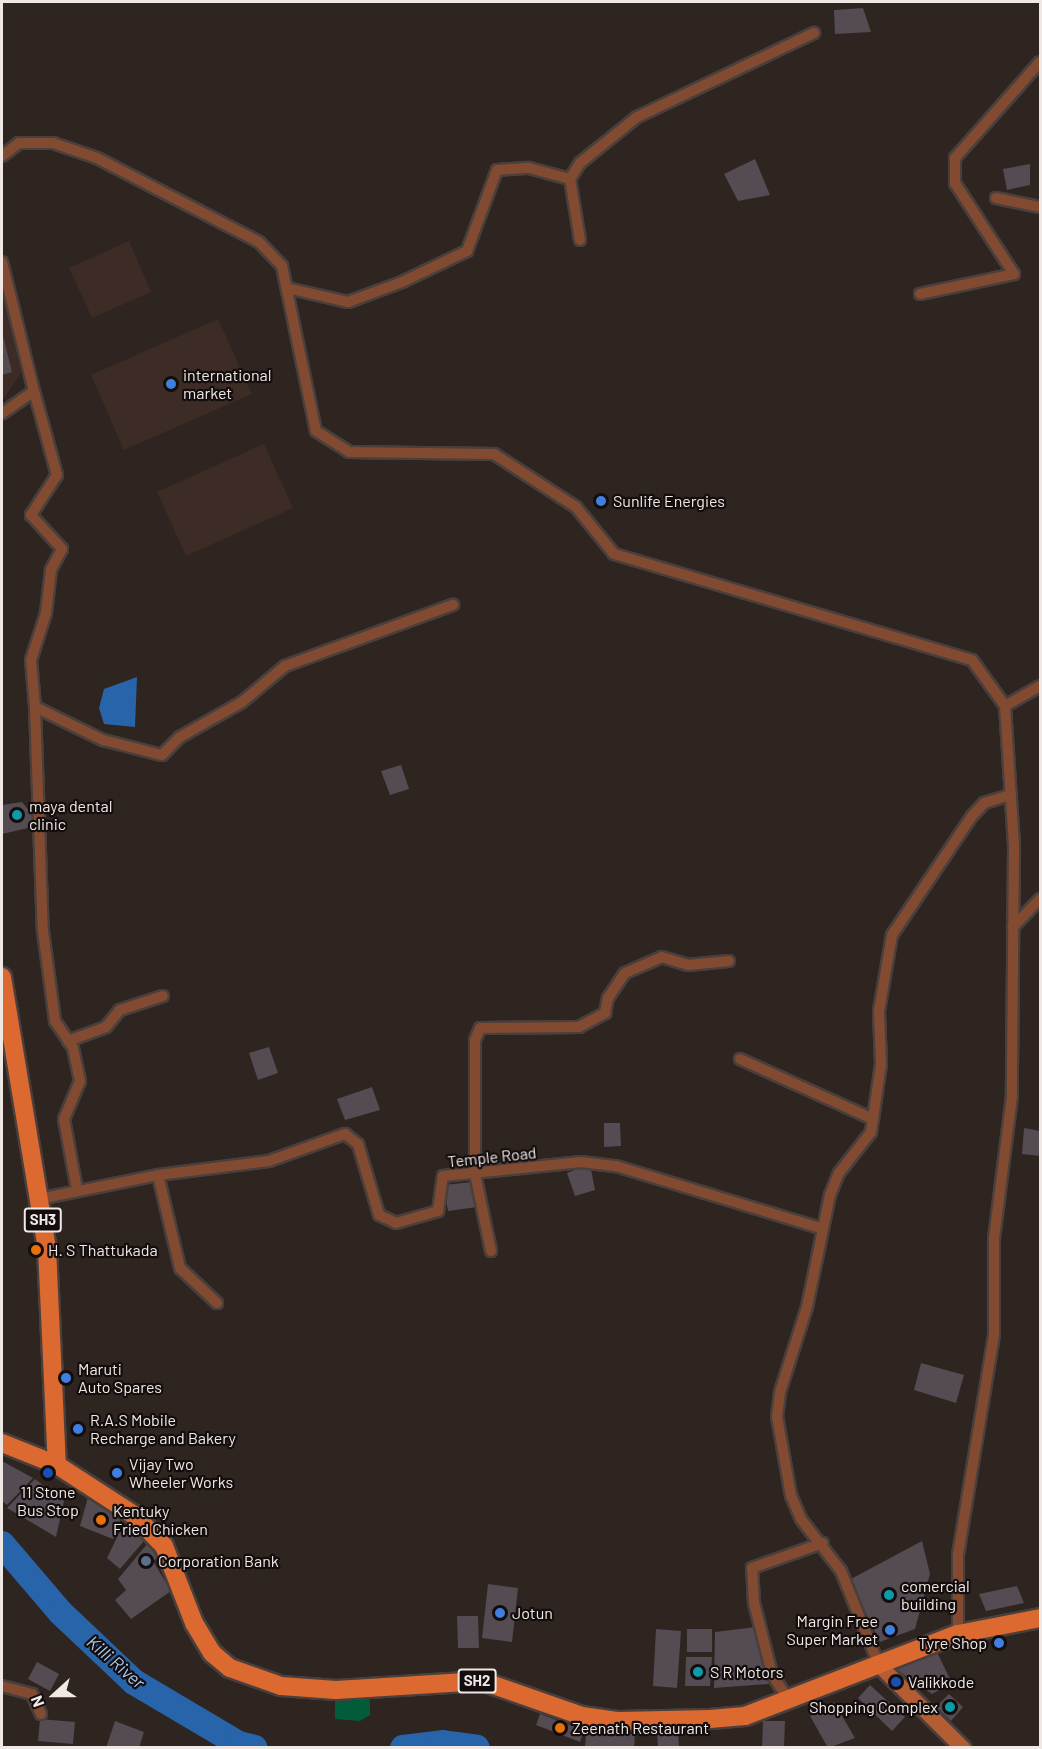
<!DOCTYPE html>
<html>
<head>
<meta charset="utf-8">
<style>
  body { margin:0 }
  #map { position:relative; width:1042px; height:1749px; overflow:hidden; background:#2e2420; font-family:Barlow,sans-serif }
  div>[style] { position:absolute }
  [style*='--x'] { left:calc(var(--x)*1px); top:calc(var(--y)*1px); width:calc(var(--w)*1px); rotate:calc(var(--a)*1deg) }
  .built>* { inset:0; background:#3d2c26 }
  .green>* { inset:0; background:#025c39 }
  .water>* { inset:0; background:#2764a9 }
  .river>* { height:26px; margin:-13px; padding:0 13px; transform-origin:13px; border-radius:13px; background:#2764a9 }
  .building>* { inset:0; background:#544b53 }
  .roads { filter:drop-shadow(2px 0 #493f3c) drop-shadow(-2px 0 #493f3c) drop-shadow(0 2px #493f3c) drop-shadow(0 -2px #493f3c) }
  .street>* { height:10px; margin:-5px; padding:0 5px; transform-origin:5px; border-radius:5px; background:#824b31 }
  .secondary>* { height:15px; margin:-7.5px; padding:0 7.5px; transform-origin:7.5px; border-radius:7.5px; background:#b45c32 }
  .primary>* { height:18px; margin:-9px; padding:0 9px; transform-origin:9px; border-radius:9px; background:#db6930 }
  .dots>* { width:16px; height:16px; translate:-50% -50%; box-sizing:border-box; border:3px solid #130e0d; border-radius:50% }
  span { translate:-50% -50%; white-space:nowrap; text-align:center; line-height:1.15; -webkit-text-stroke:4.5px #130e0d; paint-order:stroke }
  .shield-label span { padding:2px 4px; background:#130e0d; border:2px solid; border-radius:4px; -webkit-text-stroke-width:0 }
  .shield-label { font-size:15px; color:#efe8e5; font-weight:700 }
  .poi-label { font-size:16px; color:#efe8e5 }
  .left { translate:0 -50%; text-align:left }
  .right { translate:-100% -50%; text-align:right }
  .street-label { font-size:16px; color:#efe8e5 }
  .water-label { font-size:18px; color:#aac8ee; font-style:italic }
  .frame { position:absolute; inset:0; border:3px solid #efe8e5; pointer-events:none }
  .north { position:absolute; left:24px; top:1665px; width:60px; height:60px; -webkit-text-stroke:4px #130e0d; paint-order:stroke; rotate:249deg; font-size:16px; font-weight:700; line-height:24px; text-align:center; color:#efe8e5 }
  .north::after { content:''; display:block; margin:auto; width:21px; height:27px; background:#efe8e5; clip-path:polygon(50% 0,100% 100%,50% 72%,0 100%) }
</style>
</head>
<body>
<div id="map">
  <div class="built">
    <div style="clip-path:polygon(129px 241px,151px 292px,92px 318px,69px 268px)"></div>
    <div style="clip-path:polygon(2px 287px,21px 373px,2px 401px)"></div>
    <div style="clip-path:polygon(218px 319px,252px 394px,124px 450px,91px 375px)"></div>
    <div style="clip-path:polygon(264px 444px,293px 508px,186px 556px,157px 492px)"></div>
  </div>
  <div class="green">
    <div style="clip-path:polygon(370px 1699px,370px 1715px,360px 1721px,335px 1719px,335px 1700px)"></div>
  </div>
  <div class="water">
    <div style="clip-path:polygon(137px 677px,135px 727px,104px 724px,99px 708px,104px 689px)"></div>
  </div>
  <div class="river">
    <div style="--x:2;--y:1544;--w:89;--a:49.5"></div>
    <div style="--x:60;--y:1612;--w:102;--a:43.4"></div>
    <div style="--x:134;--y:1682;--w:122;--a:30.6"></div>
    <div style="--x:239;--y:1744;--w:16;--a:14"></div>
    <div style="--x:403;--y:1748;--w:40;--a:-7.1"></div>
    <div style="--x:443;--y:1743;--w:34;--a:8"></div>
  </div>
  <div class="building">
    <div style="clip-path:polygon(863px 8px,871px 32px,835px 34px,834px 10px)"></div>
    <div style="clip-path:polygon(755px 159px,770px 195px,738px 201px,724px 174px)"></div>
    <div style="clip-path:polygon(1030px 164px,1030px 185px,1007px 190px,1003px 169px)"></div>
    <div style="clip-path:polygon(2px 332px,12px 372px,2px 375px)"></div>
    <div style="clip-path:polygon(401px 765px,409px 789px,390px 795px,381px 771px)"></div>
    <div style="clip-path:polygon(22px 802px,41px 825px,2px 834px,2px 805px)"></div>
    <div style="clip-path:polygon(269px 1047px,278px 1073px,258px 1080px,249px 1053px)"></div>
    <div style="clip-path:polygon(372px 1087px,380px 1110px,345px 1120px,337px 1099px)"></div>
    <div style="clip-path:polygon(604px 1123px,620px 1123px,621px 1146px,604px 1147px)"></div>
    <div style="clip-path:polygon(1024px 1128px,1040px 1131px,1040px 1156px,1022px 1154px)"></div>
    <div style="clip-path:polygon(590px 1164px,595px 1190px,575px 1196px,567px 1173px)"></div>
    <div style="clip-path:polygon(473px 1182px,477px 1207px,448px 1211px,443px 1185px)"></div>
    <div style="clip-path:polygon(921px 1363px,964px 1375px,956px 1403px,914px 1390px)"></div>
    <div style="clip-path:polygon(2px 1461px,33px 1478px,7px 1505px,2px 1501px)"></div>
    <div style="clip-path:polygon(35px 1479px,64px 1501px,56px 1537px,7px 1508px)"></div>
    <div style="clip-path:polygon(88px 1497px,121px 1518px,113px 1539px,80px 1526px)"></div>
    <div style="clip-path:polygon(123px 1525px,144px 1541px,120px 1569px,107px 1558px)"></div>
    <div style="clip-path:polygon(922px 1541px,930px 1574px,915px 1629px,880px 1642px,849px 1580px)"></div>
    <div style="clip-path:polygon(148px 1543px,159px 1557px,153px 1561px,171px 1591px,131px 1619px,115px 1600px,126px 1590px,118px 1579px)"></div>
    <div style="clip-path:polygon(488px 1584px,518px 1588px,512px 1642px,482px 1638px)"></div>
    <div style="clip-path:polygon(1017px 1586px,1024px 1603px,986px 1611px,979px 1594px)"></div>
    <div style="clip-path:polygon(457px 1616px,478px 1616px,479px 1648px,458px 1648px)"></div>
    <div style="clip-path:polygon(756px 1627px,769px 1684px,714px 1688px,715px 1632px)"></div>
    <div style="clip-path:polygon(656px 1629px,681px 1631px,677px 1688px,653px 1686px)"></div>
    <div style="clip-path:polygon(687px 1629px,712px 1629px,712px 1652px,687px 1652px)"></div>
    <div style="clip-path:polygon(935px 1648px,952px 1683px,932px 1694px,897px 1670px)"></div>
    <div style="clip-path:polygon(686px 1657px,712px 1657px,710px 1686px,685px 1686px)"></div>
    <div style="clip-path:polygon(37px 1662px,59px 1674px,50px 1691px,28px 1679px)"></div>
    <div style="clip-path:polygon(870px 1685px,905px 1717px,892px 1731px,858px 1698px)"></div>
    <div style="clip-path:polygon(949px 1694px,963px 1707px,951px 1721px,936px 1707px)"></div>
    <div style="clip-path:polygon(834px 1702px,855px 1738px,828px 1748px,810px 1716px)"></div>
    <div style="clip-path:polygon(540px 1714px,584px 1730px,580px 1742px,536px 1725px)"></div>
    <div style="clip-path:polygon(40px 1719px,75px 1722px,73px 1744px,38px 1741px)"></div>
    <div style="clip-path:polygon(115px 1721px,144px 1732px,139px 1748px,106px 1748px)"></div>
    <div style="clip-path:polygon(763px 1721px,785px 1721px,784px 1748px,762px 1748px)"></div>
    <div style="clip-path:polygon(678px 1730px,679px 1748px,658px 1748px,657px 1731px)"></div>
    <div style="clip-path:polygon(586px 1731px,635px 1734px,634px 1748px,585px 1748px)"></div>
  </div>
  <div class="roads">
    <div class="street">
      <div style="--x:2;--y:156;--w:21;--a:-37"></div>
      <div style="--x:19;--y:143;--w:34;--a:0"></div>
      <div style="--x:53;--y:143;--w:46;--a:18.8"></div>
      <div style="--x:97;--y:158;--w:182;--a:27.4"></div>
      <div style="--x:259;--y:242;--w:33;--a:46"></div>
      <div style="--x:282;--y:266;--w:168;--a:78.4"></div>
      <div style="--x:316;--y:431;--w:39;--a:32"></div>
      <div style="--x:349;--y:452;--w:145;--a:0.8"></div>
      <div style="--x:494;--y:454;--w:98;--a:32.9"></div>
      <div style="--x:576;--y:507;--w:60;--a:51"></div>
      <div style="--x:614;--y:554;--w:373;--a:16.5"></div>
      <div style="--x:972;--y:660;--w:57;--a:54.3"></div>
      <div style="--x:1005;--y:706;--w:139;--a:86.3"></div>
      <div style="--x:1014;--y:845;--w:251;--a:90.5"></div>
      <div style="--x:1012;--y:1096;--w:144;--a:97.2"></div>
      <div style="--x:994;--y:1239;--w:96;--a:90"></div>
      <div style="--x:994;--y:1335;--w:222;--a:99.3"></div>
      <div style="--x:958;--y:1554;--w:80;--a:90"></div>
      <div style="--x:996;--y:198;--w:45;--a:11.6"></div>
      <div style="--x:580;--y:240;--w:62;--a:-99.3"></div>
      <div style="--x:570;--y:179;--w:19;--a:-58"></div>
      <div style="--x:580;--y:163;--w:73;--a:-38.9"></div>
      <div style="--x:637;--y:117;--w:196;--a:-25.4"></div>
      <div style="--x:2;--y:262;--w:133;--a:76.1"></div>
      <div style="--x:34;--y:391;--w:39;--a:145"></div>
      <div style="--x:287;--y:288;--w:63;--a:12.9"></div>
      <div style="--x:348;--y:302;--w:58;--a:-20.3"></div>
      <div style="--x:402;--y:282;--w:72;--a:-25.5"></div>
      <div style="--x:467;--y:251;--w:86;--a:-69.7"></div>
      <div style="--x:497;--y:170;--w:32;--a:-4"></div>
      <div style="--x:529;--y:168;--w:42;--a:15"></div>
      <div style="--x:920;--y:294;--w:96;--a:-12"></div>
      <div style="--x:1014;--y:274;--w:108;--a:-123"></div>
      <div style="--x:955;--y:183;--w:25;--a:-90"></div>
      <div style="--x:955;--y:158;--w:128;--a:-48.5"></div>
      <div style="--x:34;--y:391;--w:87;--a:74.7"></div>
      <div style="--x:57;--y:475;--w:48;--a:123"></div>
      <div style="--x:31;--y:515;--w:46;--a:47.6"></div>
      <div style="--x:62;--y:549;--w:24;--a:118"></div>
      <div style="--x:51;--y:570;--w:43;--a:96.6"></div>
      <div style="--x:46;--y:613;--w:49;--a:107.7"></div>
      <div style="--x:31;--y:660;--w:47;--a:85.1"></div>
      <div style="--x:35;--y:707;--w:76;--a:25.9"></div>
      <div style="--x:103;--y:740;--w:61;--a:14.3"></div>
      <div style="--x:162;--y:755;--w:25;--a:-45"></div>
      <div style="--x:180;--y:737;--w:71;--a:-29.4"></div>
      <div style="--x:242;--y:702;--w:56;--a:-39.9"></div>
      <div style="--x:285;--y:666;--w:179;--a:-20"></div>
      <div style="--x:1005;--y:706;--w:40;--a:-29.7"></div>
      <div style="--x:35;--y:707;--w:224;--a:88"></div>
      <div style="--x:43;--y:931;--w:91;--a:82.4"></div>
      <div style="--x:55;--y:1021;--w:32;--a:56"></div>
      <div style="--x:73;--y:1048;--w:34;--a:78"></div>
      <div style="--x:80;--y:1081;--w:41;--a:112.8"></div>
      <div style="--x:64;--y:1119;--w:72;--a:79.6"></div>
      <div style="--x:1013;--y:927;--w:39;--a:-46"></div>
      <div style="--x:68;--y:1041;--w:40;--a:-20.2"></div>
      <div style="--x:106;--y:1027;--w:22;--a:-51"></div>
      <div style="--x:120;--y:1010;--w:45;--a:-18"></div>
      <div style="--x:740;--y:1059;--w:146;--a:24.3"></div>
      <div style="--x:158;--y:1175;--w:96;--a:76.7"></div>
      <div style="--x:180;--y:1268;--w:51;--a:43.4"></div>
      <div style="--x:39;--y:1199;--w:121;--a:-11.4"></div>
      <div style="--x:158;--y:1175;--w:112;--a:-7.2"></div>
      <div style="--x:269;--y:1161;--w:81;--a:-19.6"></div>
      <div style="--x:345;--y:1134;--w:16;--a:38"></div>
      <div style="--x:358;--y:1144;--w:74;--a:73.5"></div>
      <div style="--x:379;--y:1215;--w:19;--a:25"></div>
      <div style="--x:396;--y:1223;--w:44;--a:-15.9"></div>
      <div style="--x:438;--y:1211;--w:35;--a:-82"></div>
      <div style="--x:443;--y:1176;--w:139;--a:-5.8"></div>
      <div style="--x:581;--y:1162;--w:35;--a:7"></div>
      <div style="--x:616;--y:1166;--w:216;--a:16.9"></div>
      <div style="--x:491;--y:1251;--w:79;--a:-101.7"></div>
      <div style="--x:475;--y:1174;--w:134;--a:-90"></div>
      <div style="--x:475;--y:1040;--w:13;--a:-67"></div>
      <div style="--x:480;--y:1028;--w:99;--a:-0.6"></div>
      <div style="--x:579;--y:1027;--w:30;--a:-28"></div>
      <div style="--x:605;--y:1013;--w:15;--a:-79"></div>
      <div style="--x:608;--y:998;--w:30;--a:-56"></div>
      <div style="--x:625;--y:973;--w:40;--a:-23.4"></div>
      <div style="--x:662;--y:957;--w:27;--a:17"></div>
      <div style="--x:688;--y:965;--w:41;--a:-5.6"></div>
      <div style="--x:879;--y:1665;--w:101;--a:-112"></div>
      <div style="--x:841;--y:1571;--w:66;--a:-127.6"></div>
      <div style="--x:801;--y:1519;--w:25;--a:-113"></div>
      <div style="--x:791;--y:1496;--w:80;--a:-100"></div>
      <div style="--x:777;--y:1417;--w:25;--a:-83"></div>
      <div style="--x:780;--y:1392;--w:89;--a:-72.4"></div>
      <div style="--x:807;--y:1307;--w:114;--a:-78.4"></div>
      <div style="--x:830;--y:1195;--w:24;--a:-68"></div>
      <div style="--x:839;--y:1173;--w:52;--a:-52"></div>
      <div style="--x:871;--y:1132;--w:69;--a:-81.6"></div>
      <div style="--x:881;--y:1064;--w:53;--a:-92.2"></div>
      <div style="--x:879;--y:1011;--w:77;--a:-80.3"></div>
      <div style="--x:892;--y:935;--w:143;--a:-56.1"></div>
      <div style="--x:972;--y:816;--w:18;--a:-47"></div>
      <div style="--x:984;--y:803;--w:28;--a:-17"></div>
      <div style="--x:2;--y:1686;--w:31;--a:15"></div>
      <div style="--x:32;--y:1694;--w:22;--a:66"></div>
      <div style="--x:788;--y:1699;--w:30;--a:-123"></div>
      <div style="--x:772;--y:1674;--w:73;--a:-104.2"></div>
      <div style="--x:754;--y:1603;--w:35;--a:-93"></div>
      <div style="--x:752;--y:1568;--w:75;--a:-19.4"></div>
    </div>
    <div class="secondary">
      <div style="--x:879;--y:1665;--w:118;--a:44.7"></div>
    </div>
    <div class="primary">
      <div style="--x:2;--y:977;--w:275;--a:80.6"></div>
      <div style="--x:47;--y:1248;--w:217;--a:87.4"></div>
      <div style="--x:2;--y:1443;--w:59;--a:21.8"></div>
      <div style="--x:57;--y:1465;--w:92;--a:33"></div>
      <div style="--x:134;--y:1515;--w:43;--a:45.9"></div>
      <div style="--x:164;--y:1546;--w:83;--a:68.7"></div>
      <div style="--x:194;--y:1623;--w:35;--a:59"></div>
      <div style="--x:212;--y:1653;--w:23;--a:40"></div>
      <div style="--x:230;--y:1668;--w:54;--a:19.4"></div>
      <div style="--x:281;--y:1686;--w:55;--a:4.2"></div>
      <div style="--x:336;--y:1690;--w:146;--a:-3.5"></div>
      <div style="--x:482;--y:1681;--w:106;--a:19.3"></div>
      <div style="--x:582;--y:1716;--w:37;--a:8"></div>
      <div style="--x:619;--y:1721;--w:91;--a:-1.3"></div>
      <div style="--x:710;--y:1719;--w:35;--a:-5"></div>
      <div style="--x:745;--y:1716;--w:228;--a:-21.1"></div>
      <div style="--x:958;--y:1634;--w:84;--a:-11"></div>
    </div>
  </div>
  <div class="dots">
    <div style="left:171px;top:384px;background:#3f7fe0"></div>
    <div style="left:601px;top:501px;background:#3f7fe0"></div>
    <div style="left:17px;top:815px;background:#0f9aa8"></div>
    <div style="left:36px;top:1250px;background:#e8710a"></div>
    <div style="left:66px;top:1378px;background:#3f7fe0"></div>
    <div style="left:78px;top:1429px;background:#3f7fe0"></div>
    <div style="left:48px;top:1473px;background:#1a4fb4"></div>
    <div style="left:117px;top:1473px;background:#3f7fe0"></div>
    <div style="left:101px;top:1520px;background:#e8710a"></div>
    <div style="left:146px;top:1561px;background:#5c6f8a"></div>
    <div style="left:889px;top:1595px;background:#0f9aa8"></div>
    <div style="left:500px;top:1613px;background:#3f7fe0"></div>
    <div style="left:890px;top:1630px;background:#3f7fe0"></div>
    <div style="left:999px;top:1643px;background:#3f7fe0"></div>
    <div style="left:698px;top:1672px;background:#0f9aa8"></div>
    <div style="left:896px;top:1682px;background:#1a4fb4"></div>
    <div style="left:950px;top:1707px;background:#0f9aa8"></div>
    <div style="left:560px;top:1728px;background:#e8710a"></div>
  </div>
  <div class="shield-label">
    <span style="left:43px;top:1220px">SH3</span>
    <span style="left:477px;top:1681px">SH2</span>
  </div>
  <div class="poi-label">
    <span class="left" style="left:183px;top:384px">international<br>market</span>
    <span class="left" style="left:613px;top:501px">Sunlife Energies</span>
    <span class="left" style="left:29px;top:815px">maya dental<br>clinic</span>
    <span class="left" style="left:48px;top:1250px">H. S Thattukada</span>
    <span class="left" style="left:78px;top:1378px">Maruti<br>Auto Spares</span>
    <span class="left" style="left:90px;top:1429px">R.A.S Mobile<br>Recharge and Bakery</span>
    <span class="left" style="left:129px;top:1473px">Vijay Two<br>Wheeler Works</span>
    <span style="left:48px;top:1501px">11 Stone<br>Bus Stop</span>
    <span class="left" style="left:113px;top:1520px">Kentuky<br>Fried Chicken</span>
    <span class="left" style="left:158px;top:1561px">Corporation Bank</span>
    <span class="left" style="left:901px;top:1595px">comercial<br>building</span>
    <span class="left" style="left:512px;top:1613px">Jotun</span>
    <span class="right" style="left:878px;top:1630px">Margin Free<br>Super Market</span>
    <span class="right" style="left:987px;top:1643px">Tyre Shop</span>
    <span class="left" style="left:710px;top:1672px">S R Motors</span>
    <span class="left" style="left:908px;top:1682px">Valikkode</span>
    <span class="right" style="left:938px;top:1707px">Shopping Complex</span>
    <span class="left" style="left:572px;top:1728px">Zeenath Restaurant</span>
  </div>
  <div class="street-label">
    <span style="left:492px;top:1157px;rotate:-6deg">Temple Road</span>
  </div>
  <div class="water-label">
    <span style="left:116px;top:1662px;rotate:41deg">Killi River</span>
  </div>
  <div class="frame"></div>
  <div class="north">N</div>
</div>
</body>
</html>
